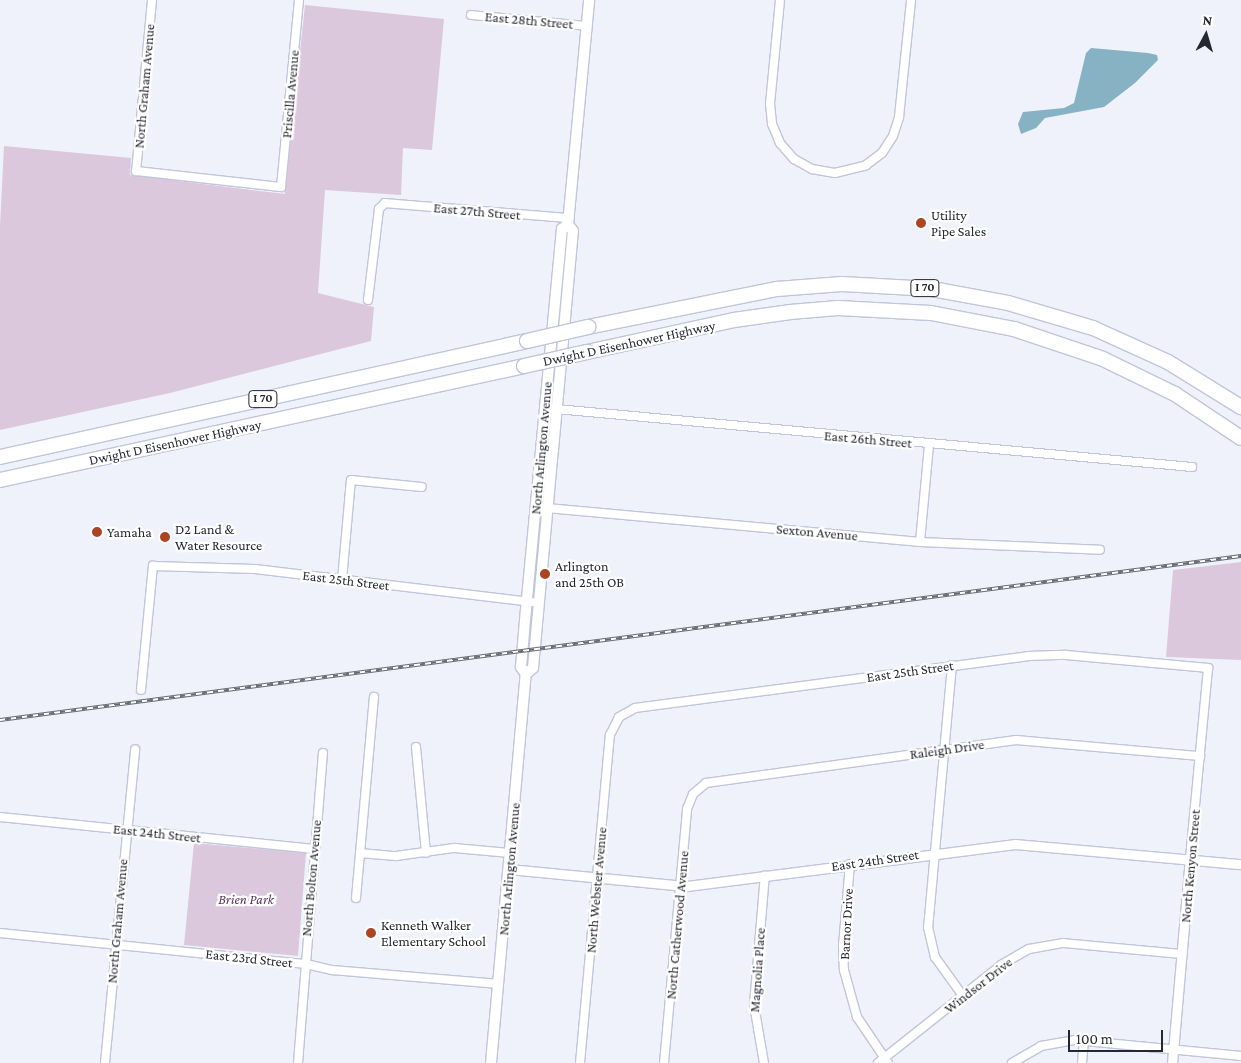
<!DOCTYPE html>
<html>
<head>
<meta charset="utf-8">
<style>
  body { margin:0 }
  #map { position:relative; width:1241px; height:1063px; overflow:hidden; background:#eff2fb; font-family:"Crimson Pro",serif }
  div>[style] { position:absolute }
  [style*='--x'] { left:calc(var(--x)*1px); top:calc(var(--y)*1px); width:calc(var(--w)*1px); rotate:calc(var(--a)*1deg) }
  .green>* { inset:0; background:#dbc8dc }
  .water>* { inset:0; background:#87b2c4 }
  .roads { filter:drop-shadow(1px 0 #c0c5dc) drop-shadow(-1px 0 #c0c5dc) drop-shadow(0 1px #c0c5dc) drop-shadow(0 -1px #c0c5dc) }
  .minor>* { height:8px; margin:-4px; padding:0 4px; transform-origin:4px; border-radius:4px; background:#fff }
  .tertiary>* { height:9px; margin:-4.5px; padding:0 4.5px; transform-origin:4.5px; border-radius:4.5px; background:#fff }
  .secondary>* { height:10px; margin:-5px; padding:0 5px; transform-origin:5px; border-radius:5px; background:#fff }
  .motorway>* { height:14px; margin:-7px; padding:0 7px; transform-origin:7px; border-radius:7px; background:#fff }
  .rail>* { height:4px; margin-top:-2px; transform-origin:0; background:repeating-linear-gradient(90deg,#fff 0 5.5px,#696b74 0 11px); box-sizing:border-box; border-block:1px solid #696b74 }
  .bridges { filter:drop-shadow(1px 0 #c0c5dc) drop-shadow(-1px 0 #c0c5dc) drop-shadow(0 1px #c0c5dc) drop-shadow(0 -1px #c0c5dc) }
  .motorway-bridge>* { height:14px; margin:-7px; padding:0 7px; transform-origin:7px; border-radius:7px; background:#fff }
  .dots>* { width:14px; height:14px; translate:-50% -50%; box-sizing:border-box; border:2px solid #fff; border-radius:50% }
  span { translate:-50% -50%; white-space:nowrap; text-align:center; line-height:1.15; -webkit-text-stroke:4.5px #fff; paint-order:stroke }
  .shield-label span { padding:1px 4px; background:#fff; border:1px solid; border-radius:4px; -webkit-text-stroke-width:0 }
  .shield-label { font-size:12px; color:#262831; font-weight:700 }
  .street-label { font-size:14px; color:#262831 }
  .poi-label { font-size:14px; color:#262831 }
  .left { translate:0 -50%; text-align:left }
  .park-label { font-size:14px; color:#5a355f; font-style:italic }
  .north { position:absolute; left:1181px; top:10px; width:50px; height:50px; -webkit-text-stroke:4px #fff; paint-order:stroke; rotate:6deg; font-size:14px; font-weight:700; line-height:20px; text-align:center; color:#262831 }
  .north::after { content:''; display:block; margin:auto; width:18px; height:22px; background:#262831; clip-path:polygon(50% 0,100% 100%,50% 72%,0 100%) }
  .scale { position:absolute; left:1068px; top:1030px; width:95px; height:22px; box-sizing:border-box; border:2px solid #262831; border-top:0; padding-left:6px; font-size:15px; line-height:18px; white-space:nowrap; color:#262831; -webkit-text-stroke:4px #fff; paint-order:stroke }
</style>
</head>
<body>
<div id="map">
  <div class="green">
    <div style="clip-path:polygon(305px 5px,444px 19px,432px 150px,403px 148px,401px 195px,325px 190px,318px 293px,374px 307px,371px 341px,170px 393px,0 430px,0 226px,4px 146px,131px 158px,130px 175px,285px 194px)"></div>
    <div style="clip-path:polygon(1241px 562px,1241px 660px,1166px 657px,1173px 570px)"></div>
    <div style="clip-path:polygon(194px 843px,306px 853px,298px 956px,184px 945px)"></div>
  </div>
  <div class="water">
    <div style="clip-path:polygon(1091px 48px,1148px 53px,1157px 55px,1158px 60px,1135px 83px,1104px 107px,1045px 118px,1036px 128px,1021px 134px,1018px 124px,1023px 112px,1064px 108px,1074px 103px,1086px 53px)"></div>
  </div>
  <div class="roads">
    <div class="minor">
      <div style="--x:152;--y:0;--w:172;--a:95.3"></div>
      <div style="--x:136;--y:171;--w:146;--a:6.3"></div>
      <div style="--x:281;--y:187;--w:188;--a:-84.5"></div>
      <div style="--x:780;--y:0;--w:104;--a:95.5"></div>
      <div style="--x:770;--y:104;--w:20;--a:84"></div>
      <div style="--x:772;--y:124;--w:21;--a:67"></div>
      <div style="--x:780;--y:143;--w:21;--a:49"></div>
      <div style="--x:794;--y:159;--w:21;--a:29"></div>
      <div style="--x:812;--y:169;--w:23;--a:10"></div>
      <div style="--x:835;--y:173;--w:32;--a:-14"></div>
      <div style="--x:866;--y:165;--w:20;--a:-37"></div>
      <div style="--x:882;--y:153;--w:20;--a:-57"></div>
      <div style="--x:893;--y:136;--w:20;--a:-72"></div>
      <div style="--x:899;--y:117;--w:118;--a:-84.1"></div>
      <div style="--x:471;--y:15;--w:117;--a:5.4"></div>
      <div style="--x:368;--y:300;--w:92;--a:-83.1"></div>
      <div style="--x:379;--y:209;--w:8;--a:-45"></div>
      <div style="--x:385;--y:203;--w:185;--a:4.7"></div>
      <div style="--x:545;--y:408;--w:650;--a:5.21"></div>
      <div style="--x:536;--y:507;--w:386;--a:5.2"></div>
      <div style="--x:920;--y:542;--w:180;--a:2.5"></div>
      <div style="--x:920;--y:542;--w:97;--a:-84.7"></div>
      <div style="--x:342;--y:580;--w:100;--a:-84.9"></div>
      <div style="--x:351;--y:480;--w:71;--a:5.6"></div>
      <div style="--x:952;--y:665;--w:263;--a:95.2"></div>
      <div style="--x:928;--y:927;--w:31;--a:77"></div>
      <div style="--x:935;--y:957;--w:48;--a:54.3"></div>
      <div style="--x:141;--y:690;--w:125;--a:-84.5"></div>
      <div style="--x:153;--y:566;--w:102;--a:1.7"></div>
      <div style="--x:255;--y:569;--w:286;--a:6.8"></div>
      <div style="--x:416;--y:747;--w:106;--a:84.6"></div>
      <div style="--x:0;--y:817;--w:316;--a:5.8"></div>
      <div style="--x:360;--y:853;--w:36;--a:5"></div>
      <div style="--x:396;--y:856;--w:59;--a:-7.9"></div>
      <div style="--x:454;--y:848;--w:56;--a:5.1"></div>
      <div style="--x:850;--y:864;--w:81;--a:94.9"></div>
      <div style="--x:843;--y:945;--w:25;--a:88"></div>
      <div style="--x:844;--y:970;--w:49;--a:74.5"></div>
      <div style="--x:857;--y:1017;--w:55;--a:56"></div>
      <div style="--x:356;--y:898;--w:202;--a:-84.9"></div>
      <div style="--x:0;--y:933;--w:308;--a:5.8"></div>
      <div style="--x:306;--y:964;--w:28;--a:13"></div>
      <div style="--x:333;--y:970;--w:166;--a:4.8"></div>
      <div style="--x:105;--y:1063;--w:315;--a:-84.5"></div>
      <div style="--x:298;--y:1063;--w:311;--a:-85.4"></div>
      <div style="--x:580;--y:1063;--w:329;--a:-84.8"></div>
      <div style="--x:610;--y:735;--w:20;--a:-63"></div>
      <div style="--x:619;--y:717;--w:18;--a:-29"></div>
      <div style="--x:635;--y:708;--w:396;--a:-7.5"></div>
      <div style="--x:1028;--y:656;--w:38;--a:-2"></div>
      <div style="--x:1066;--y:655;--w:143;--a:5.2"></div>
      <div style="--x:1208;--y:668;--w:192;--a:95.4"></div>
      <div style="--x:664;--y:1063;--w:255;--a:-84.8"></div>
      <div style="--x:687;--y:809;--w:16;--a:-68"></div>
      <div style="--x:693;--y:794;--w:17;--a:-40"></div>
      <div style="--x:706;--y:783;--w:313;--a:-7.9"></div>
      <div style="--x:1016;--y:740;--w:185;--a:5"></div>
      <div style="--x:764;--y:1063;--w:59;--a:-99.8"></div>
      <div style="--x:754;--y:1005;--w:130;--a:-85.2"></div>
      <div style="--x:878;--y:1063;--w:157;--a:-38.5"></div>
      <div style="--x:1001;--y:965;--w:32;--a:-30"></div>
      <div style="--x:1029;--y:949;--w:35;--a:-10"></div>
      <div style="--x:1063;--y:943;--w:120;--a:5.3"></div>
      <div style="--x:1012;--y:1063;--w:34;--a:-30"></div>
      <div style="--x:1041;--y:1046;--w:35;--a:-10"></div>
      <div style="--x:1075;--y:1040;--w:167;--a:5.5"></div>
      <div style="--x:1082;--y:1063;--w:22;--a:-85"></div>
    </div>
    <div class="tertiary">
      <div style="--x:509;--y:869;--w:179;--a:5.5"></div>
      <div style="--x:687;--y:886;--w:331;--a:-7.3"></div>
      <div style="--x:1015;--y:844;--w:227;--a:5.1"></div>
      <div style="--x:1172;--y:1063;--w:205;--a:-85"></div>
    </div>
    <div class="secondary">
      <div style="--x:526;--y:674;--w:9;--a:-41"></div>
      <div style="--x:533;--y:668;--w:219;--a:-84.8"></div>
      <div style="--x:553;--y:450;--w:220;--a:-84.8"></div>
      <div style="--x:573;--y:231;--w:9;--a:-126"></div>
      <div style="--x:568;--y:224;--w:225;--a:-84.6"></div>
      <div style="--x:491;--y:1063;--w:391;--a:-84.9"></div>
      <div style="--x:526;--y:674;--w:9;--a:-126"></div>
      <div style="--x:521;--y:667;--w:58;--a:-85.1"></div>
      <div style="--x:526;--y:609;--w:382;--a:-84.6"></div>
      <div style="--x:562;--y:229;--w:8;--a:-40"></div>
    </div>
    <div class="motorway">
      <div style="--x:588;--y:327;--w:193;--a:-11.4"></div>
      <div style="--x:777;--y:289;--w:65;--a:-4.4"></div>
      <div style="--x:842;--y:284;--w:90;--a:3.2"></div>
      <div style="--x:932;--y:289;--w:77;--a:10.4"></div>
      <div style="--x:1008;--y:303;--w:89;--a:16.4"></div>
      <div style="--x:1093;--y:328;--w:82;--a:24.4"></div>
      <div style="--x:1168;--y:362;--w:86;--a:31.7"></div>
      <div style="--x:587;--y:352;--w:150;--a:-12.3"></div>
      <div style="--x:734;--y:320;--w:57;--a:-8.1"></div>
      <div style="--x:790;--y:312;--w:48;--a:-4.8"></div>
      <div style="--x:838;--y:308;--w:93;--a:3.1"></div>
      <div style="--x:931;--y:313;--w:85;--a:10.9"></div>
      <div style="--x:1014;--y:329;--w:94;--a:18.6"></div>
      <div style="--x:1103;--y:359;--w:80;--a:25.9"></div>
      <div style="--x:1175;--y:394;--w:79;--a:33.7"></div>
      <div style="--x:0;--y:457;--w:540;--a:-12.41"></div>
      <div style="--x:0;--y:480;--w:536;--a:-12.27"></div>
    </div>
  </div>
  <div class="rail">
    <div style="--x:0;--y:720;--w:1252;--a:-7.53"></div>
  </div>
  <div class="bridges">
    <div class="motorway-bridge">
      <div style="--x:527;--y:341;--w:63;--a:-12.9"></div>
      <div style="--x:524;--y:366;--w:65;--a:-12.5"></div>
    </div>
  </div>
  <div class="dots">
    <div style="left:921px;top:223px;background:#ad4525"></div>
    <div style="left:97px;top:532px;background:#ad4525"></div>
    <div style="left:165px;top:537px;background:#ad4525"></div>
    <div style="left:545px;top:574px;background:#ad4525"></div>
    <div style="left:371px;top:933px;background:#ad4525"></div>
  </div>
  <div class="shield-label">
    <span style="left:925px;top:288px">I 70</span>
    <span style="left:263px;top:399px">I 70</span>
  </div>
  <div class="street-label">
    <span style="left:529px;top:20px;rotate:5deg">East 28th Street</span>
    <span style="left:144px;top:86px;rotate:-85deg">North Graham Avenue</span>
    <span style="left:290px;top:94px;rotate:-85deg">Priscilla Avenue</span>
    <span style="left:477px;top:211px;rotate:5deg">East 27th Street</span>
    <span style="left:629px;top:343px;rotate:-12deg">Dwight D Eisenhower Highway</span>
    <span style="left:868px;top:439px;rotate:5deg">East 26th Street</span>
    <span style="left:175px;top:442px;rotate:-12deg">Dwight D Eisenhower Highway</span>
    <span style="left:541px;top:448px;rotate:-85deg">North Arlington Avenue</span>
    <span style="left:817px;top:532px;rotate:5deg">Sexton Avenue</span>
    <span style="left:346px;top:580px;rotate:7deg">East 25th Street</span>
    <span style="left:910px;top:671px;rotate:-8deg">East 25th Street</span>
    <span style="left:947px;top:749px;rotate:-8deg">Raleigh Drive</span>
    <span style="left:157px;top:833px;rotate:6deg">East 24th Street</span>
    <span style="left:875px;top:860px;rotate:-8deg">East 24th Street</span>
    <span style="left:1190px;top:866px;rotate:-85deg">North Kenyon Street</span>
    <span style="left:509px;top:869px;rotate:-85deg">North Arlington Avenue</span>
    <span style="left:311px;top:878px;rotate:-85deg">North Bolton Avenue</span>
    <span style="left:596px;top:890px;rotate:-85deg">North Webster Avenue</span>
    <span style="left:117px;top:921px;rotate:-85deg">North Graham Avenue</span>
    <span style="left:846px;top:924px;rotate:-87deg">Barnor Drive</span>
    <span style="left:677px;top:925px;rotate:-85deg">North Catherwood Avenue</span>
    <span style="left:249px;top:958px;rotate:6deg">East 23rd Street</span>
    <span style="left:757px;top:970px;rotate:-86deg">Magnolia Place</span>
    <span style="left:978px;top:985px;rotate:-38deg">Windsor Drive</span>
  </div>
  <div class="poi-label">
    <span class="left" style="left:931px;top:223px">Utility<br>Pipe Sales</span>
    <span class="left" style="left:175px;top:537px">D2 Land &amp;<br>Water Resource</span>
    <span class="left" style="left:107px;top:532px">Yamaha</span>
    <span class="left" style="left:555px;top:574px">Arlington<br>and 25th OB</span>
    <span class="left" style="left:381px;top:933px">Kenneth Walker<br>Elementary School</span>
  </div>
  <div class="park-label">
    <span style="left:246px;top:899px">Brien Park</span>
  </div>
  <div class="north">N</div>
  <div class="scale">100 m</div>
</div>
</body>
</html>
